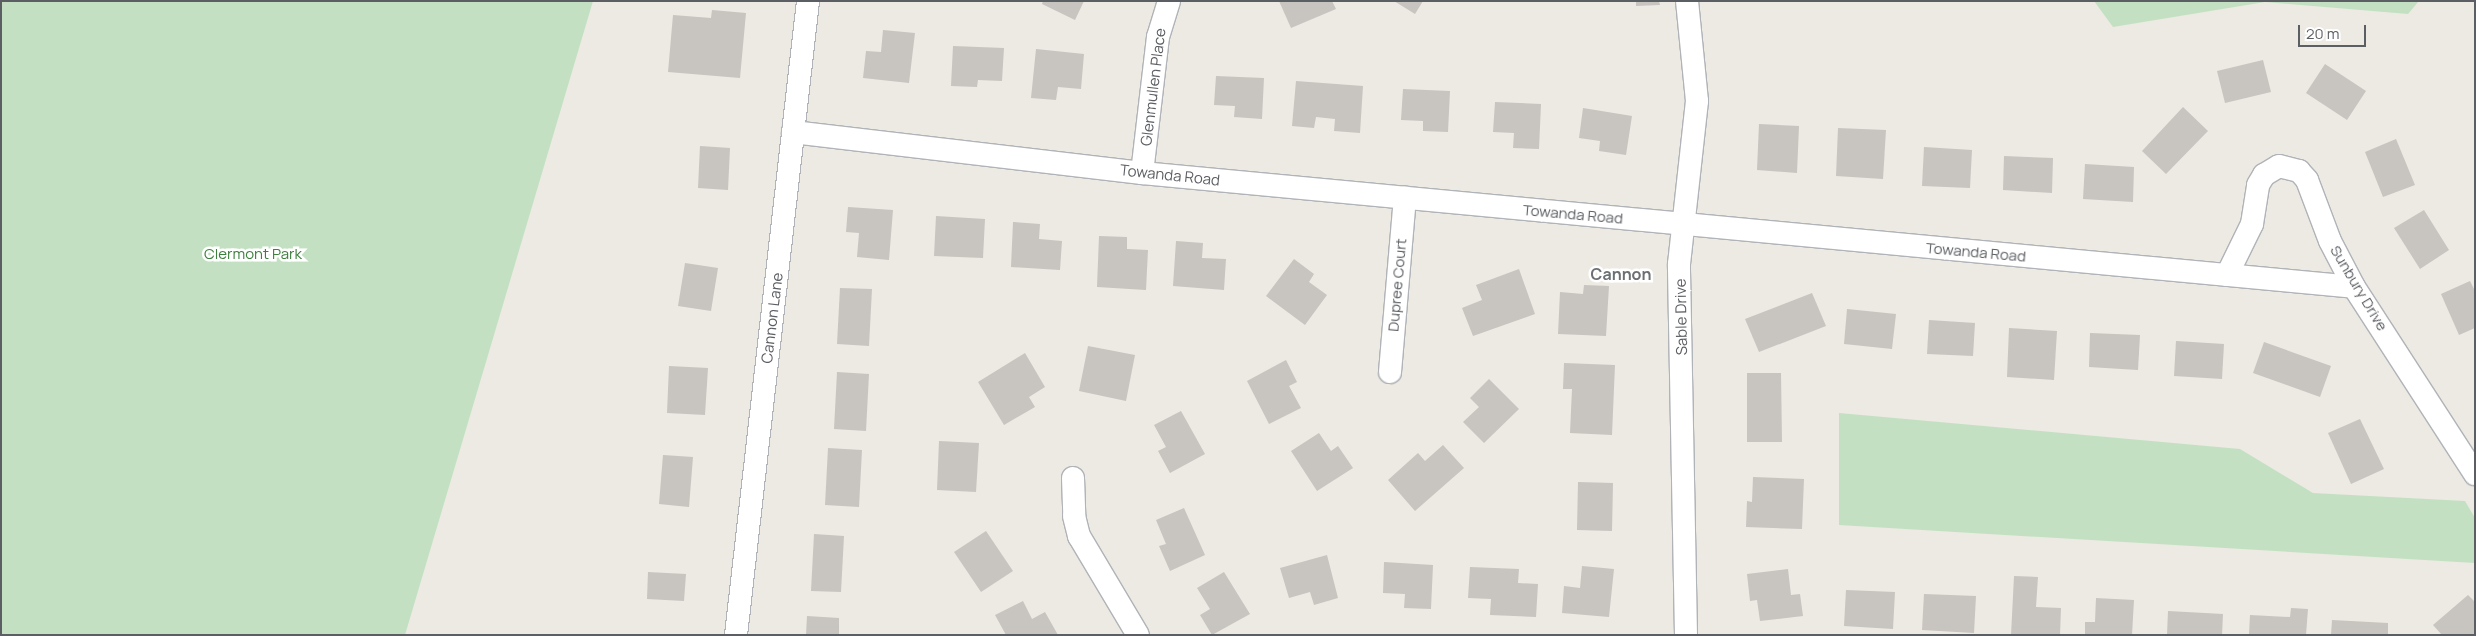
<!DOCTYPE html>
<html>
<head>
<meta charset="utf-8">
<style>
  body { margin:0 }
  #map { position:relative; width:2476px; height:636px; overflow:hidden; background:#eceae3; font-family:Manrope,sans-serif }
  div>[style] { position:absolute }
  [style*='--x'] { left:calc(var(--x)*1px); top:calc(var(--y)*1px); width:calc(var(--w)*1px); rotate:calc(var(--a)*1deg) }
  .green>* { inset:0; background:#c3e1c2 }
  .building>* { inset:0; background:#c8c4c0 }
  .roads { filter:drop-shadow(1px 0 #b0b3b7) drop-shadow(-1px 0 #b0b3b7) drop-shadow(0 1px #b0b3b7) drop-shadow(0 -1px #b0b3b7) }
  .street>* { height:22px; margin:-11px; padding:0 11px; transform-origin:11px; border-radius:11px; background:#fff }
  span { translate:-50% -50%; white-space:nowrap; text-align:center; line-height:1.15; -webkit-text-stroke:5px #fff; paint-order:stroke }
  .street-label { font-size:15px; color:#5b5e62 }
  .park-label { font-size:15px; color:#3d7f3d }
  .neighbourhood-label { font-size:16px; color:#6c7074; font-weight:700 }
  .frame { position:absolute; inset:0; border:2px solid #5b5e62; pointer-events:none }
  .scale { position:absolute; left:2298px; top:25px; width:68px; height:22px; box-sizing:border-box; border:2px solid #5b5e62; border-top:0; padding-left:6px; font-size:15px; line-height:18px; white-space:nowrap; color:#5b5e62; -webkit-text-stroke:4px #fff; paint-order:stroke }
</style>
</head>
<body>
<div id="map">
  <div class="green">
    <div style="clip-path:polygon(1px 1px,593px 1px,405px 635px,1px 635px)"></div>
    <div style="clip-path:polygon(2094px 1px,2419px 1px,2408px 14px,2265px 2px,2113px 27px)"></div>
    <div style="clip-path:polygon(1839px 413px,2240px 449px,2313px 493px,2465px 501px,2475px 518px,2475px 563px,1839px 525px)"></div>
  </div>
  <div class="building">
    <div style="clip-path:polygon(1043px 1px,1084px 1px,1075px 20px,1042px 4px)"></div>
    <div style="clip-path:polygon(1279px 1px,1332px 1px,1336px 9px,1291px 28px)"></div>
    <div style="clip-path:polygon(1394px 1px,1423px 1px,1415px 14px)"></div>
    <div style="clip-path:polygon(1636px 1px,1659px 1px,1660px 5px,1636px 6px)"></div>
    <div style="clip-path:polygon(712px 10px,746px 13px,740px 78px,668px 72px,673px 15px,711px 18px)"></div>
    <div style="clip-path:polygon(883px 30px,915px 33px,909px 83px,863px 78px,866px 51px,881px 52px)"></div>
    <div style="clip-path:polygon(953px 46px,1004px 48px,1002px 81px,978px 80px,977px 87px,951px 86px)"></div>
    <div style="clip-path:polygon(1036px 49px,1084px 54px,1081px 89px,1058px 87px,1056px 100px,1031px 98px)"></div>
    <div style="clip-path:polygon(2263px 60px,2271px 92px,2225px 103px,2217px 71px)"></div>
    <div style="clip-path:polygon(2325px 64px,2366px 91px,2347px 120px,2306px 93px)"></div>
    <div style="clip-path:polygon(1216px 76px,1264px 78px,1262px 119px,1234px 117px,1235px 106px,1214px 105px)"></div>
    <div style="clip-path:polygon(1296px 81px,1363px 86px,1360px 133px,1334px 131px,1335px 119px,1316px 117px,1314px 128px,1292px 126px)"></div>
    <div style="clip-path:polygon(1403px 89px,1450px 91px,1448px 132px,1423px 131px,1423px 121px,1401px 120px)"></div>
    <div style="clip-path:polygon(1495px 102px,1541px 104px,1539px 149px,1513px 148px,1514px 133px,1493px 132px)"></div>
    <div style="clip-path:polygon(2183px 107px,2208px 131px,2166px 174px,2142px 151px)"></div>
    <div style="clip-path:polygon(1583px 108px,1632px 116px,1626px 155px,1599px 151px,1600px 141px,1579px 138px)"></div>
    <div style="clip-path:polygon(1759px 124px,1799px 126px,1797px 173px,1757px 170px)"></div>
    <div style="clip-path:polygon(1838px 128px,1886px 130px,1883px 179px,1836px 176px)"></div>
    <div style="clip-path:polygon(2396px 139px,2415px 185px,2383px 197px,2365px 152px)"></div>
    <div style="clip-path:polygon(700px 146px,730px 148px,728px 190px,698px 188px)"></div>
    <div style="clip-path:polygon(1924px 147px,1972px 150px,1970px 188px,1922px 186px)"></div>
    <div style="clip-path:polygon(2004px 156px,2053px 158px,2052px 193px,2003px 190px)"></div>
    <div style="clip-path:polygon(2085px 164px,2134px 167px,2133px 202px,2083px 199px)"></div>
    <div style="clip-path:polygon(848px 207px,893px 210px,889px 260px,857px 257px,859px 233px,846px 232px)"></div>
    <div style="clip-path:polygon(2424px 210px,2449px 250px,2420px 269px,2394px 228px)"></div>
    <div style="clip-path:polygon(936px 216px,985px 219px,983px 258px,934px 256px)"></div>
    <div style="clip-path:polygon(1013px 222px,1040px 224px,1039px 239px,1062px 241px,1060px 270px,1011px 267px)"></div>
    <div style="clip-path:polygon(1099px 236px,1127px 237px,1127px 249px,1148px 250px,1146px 290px,1097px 287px)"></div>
    <div style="clip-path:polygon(1176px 241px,1203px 243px,1202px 258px,1226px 259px,1224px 290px,1173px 286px)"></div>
    <div style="clip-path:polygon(1294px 259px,1314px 274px,1309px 282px,1327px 295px,1305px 325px,1266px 296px)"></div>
    <div style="clip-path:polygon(685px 263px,718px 268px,711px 311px,678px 306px)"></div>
    <div style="clip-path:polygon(1519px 269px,1535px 314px,1473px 336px,1462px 308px,1482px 300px,1476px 285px)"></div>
    <div style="clip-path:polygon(2470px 281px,2475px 291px,2475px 328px,2459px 335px,2441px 294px)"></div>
    <div style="clip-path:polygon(1584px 285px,1609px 286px,1606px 336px,1558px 334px,1560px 292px,1583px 294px)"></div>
    <div style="clip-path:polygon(840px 288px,872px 289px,869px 346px,837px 344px)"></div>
    <div style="clip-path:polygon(1812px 293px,1826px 326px,1759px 352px,1745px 319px)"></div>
    <div style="clip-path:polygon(1847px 309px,1896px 314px,1892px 349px,1844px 344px)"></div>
    <div style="clip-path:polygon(1929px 320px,1975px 323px,1973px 356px,1927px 354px)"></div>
    <div style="clip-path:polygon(2009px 328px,2057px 331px,2054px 380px,2007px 377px)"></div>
    <div style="clip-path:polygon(2090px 333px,2140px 335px,2138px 370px,2089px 367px)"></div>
    <div style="clip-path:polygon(2176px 341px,2224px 344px,2222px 379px,2174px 376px)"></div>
    <div style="clip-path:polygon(2264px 342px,2331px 366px,2320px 397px,2253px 373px)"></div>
    <div style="clip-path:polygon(1088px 346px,1135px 355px,1126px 401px,1079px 391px)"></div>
    <div style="clip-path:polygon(1025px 353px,1045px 387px,1029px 397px,1035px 407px,1004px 425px,978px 382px)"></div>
    <div style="clip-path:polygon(1286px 360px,1297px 382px,1289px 386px,1301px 408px,1269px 424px,1247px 381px)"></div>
    <div style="clip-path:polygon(1564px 363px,1615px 365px,1612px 435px,1570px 433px,1572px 389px,1563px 389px)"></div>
    <div style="clip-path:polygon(669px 366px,708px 368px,705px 415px,667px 413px)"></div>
    <div style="clip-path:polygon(837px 372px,869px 374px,866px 431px,834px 429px)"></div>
    <div style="clip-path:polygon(1747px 373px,1781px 373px,1782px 442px,1747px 442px)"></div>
    <div style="clip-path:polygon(1489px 379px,1519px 409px,1484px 443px,1463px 422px,1479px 407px,1470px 398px)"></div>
    <div style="clip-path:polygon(1181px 411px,1205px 454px,1170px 473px,1158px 451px,1166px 447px,1154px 425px)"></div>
    <div style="clip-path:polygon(2360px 419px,2384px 469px,2351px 484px,2328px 433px)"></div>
    <div style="clip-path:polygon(1319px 433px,1331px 451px,1338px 446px,1353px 468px,1317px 491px,1291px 451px)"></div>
    <div style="clip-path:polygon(939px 441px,979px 443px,976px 492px,937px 490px)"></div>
    <div style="clip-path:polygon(1443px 445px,1464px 468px,1415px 511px,1388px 480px,1418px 453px,1425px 461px)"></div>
    <div style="clip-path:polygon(828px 448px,862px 450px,859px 507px,825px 505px)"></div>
    <div style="clip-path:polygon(663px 455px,693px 457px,689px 507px,659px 504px)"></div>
    <div style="clip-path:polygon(1753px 477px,1804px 479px,1802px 529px,1746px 527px,1747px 501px,1752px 502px)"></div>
    <div style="clip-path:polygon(1578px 482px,1613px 483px,1612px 531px,1577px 530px)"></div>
    <div style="clip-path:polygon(1184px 508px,1205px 555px,1170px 571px,1159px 546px,1166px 544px,1156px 520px)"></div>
    <div style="clip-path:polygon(986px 531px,1013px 571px,981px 592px,954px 552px)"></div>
    <div style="clip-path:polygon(814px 534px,844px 536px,841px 592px,811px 591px)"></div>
    <div style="clip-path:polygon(1327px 555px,1338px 598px,1314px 605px,1310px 592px,1289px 598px,1280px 568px)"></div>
    <div style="clip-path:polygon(1384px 562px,1433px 565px,1431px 609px,1404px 608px,1405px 594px,1383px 593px)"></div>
    <div style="clip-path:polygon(1582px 566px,1614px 569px,1609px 617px,1562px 613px,1564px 586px,1580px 588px)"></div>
    <div style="clip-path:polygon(1470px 567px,1519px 569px,1518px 583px,1538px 584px,1536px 617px,1490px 615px,1491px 599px,1468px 598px)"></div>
    <div style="clip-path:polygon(1788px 569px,1791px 595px,1800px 594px,1803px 616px,1760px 621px,1757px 600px,1750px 601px,1747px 574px)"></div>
    <div style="clip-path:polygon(648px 572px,686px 574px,684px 601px,647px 599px)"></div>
    <div style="clip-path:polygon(1224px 572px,1250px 614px,1212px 635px,1200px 615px,1210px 609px,1197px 588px)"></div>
    <div style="clip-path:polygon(2014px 576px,2038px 577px,2036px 607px,2061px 608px,2060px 635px,2011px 635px)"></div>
    <div style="clip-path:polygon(1846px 590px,1895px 592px,1893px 629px,1844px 626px)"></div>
    <div style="clip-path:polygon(1924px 594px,1976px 596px,1974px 633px,1922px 630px)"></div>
    <div style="clip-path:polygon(2468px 595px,2475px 602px,2475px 635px,2442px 635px,2433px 625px)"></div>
    <div style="clip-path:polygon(2096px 598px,2134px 600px,2132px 635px,2085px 635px,2085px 622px,2095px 622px)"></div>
    <div style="clip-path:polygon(1023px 601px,1032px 619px,1045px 612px,1058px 635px,1006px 635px,995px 615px)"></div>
    <div style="clip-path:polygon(2291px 608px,2308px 609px,2306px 635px,2249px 635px,2250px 615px,2290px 617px)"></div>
    <div style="clip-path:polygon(2168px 611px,2223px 614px,2222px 635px,2167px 635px)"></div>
    <div style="clip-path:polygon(807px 616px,839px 618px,839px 635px,806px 635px)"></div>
    <div style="clip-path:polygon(2332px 620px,2388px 623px,2388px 635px,2331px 635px)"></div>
  </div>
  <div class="roads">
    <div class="street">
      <div style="--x:793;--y:132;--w:351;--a:6.7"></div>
      <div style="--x:1142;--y:173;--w:1217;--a:5.37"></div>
      <div style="--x:1142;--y:173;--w:137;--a:-83.3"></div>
      <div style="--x:1158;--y:37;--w:38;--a:-73"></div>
      <div style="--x:2227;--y:275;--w:57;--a:-63.9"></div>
      <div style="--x:2252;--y:224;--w:39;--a:-81"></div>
      <div style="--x:2258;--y:185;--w:12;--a:-59"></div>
      <div style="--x:2264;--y:175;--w:17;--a:-31"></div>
      <div style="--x:2279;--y:166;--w:21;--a:14"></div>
      <div style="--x:2299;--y:171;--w:12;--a:48"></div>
      <div style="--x:2307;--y:180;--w:65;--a:69.3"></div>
      <div style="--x:2330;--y:241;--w:52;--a:62.4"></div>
      <div style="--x:2354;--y:287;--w:223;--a:57.1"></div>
      <div style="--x:1390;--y:372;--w:175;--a:-85.1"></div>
      <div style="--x:1073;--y:478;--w:38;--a:88"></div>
      <div style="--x:1074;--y:516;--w:21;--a:76"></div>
      <div style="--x:1079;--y:536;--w:115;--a:59.2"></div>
      <div style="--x:736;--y:635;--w:638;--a:-83.52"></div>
      <div style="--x:1686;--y:635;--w:371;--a:-91.1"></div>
      <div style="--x:1679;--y:264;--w:164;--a:-83.7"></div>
      <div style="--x:1697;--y:101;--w:100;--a:-95.7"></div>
    </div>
  </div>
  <div class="street-label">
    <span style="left:1153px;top:87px;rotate:-83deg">Glenmullen Place</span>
    <span style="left:1170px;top:175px;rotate:6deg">Towanda Road</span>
    <span style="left:1573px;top:214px;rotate:5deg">Towanda Road</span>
    <span style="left:1976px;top:252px;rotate:5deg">Towanda Road</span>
    <span style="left:1397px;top:285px;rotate:-85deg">Dupree Court</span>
    <span style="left:2359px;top:288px;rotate:59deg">Sunbury Drive</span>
    <span style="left:1681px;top:317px;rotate:-91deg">Sable Drive</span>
    <span style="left:772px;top:318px;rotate:-83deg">Cannon Lane</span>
  </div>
  <div class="park-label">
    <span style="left:253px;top:254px">Clermont Park</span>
  </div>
  <div class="neighbourhood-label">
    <span style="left:1621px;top:274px">Cannon</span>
  </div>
  <div class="frame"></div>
  <div class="scale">20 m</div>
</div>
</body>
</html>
